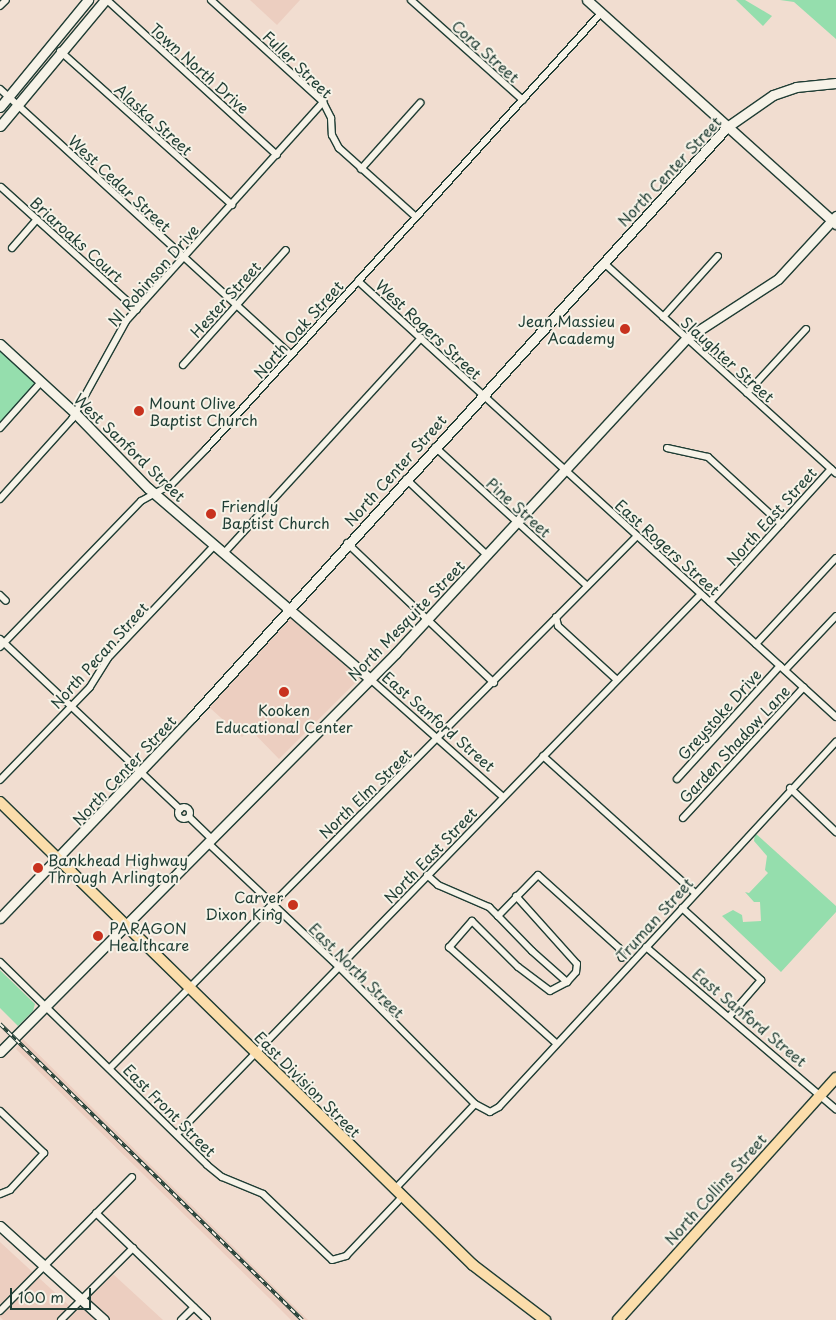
<!DOCTYPE html>
<html>
<head>
<meta charset="utf-8">
<style>
  body { margin:0 }
  #map { position:relative; width:836px; height:1320px; overflow:hidden; background:#f1ddd0; font-family:"Playpen Sans",sans-serif }
  div>[style] { position:absolute }
  [style*='--x'] { left:calc(var(--x)*1px); top:calc(var(--y)*1px); width:calc(var(--w)*1px); rotate:calc(var(--a)*1deg) }
  .built>* { inset:0; background:#eccec0 }
  .green>* { inset:0; background:#95dead }
  .roads { filter:drop-shadow(1px 0 #1f3d34) drop-shadow(-1px 0 #1f3d34) drop-shadow(0 1px #1f3d34) drop-shadow(0 -1px #1f3d34) }
  .street>* { height:6px; margin:-3px; padding:0 3px; transform-origin:3px; border-radius:3px; background:#f7f3e8 }
  .street>.ring { margin:-3px; padding:0; box-sizing:content-box; background:none; border:6px solid #f7f3e8; border-radius:50% }
  .secondary>* { height:9px; margin:-4.5px; padding:0 4.5px; transform-origin:4.5px; border-radius:4.5px; background:#f7f3e8 }
  .primary>* { height:10px; margin:-5px; padding:0 5px; transform-origin:5px; border-radius:5px; background:#fbddab }
  .rail>* { height:4px; margin-top:-2px; transform-origin:0; background:repeating-linear-gradient(90deg,#f7f3e8 0 5.5px,#1f3d34 0 11px); box-sizing:border-box; border-block:1px solid #1f3d34 }
  .dots>* { width:14px; height:14px; translate:-50% -50%; box-sizing:border-box; border:2px solid #f7f3e8; border-radius:50% }
  span { translate:-50% -50%; white-space:nowrap; text-align:center; line-height:1.15; -webkit-text-stroke:4px #f7f3e8; paint-order:stroke }
  .street-label { font-size:15px; color:#1f3d34 }
  .poi-label { font-size:15px; color:#1f3d34 }
  .right { translate:-100% -50%; text-align:right }
  .left { translate:0 -50%; text-align:left }
  .scale { position:absolute; left:10px; top:1288px; width:81px; height:22px; box-sizing:border-box; border:2px solid #1f3d34; border-top:0; padding-left:6px; font-size:15px; line-height:18px; white-space:nowrap; color:#1f3d34; -webkit-text-stroke:4px #f7f3e8; paint-order:stroke }
</style>
</head>
<body>
<div id="map">
  <div class="built">
    <div style="clip-path:polygon(250px 0,300px 0,277px 25px)"></div>
    <div style="clip-path:polygon(291px 615px,361px 677px,279px 759px,250px 729px,242px 737px,209px 707px)"></div>
    <div style="clip-path:polygon(23px 1039px,262px 1275px,308px 1320px,291px 1320px,269px 1298px,16px 1049px)"></div>
    <div style="clip-path:polygon(0 1242px,75px 1311px,113px 1274px,163px 1320px,3px 1320px,0 1317px)"></div>
  </div>
  <div class="green">
    <div style="clip-path:polygon(736px 0,745px 0,772px 16px,763px 26px)"></div>
    <div style="clip-path:polygon(780px 0,836px 0,836px 39px,794px 2px)"></div>
    <div style="clip-path:polygon(0 351px,36px 383px,0 423px)"></div>
    <div style="clip-path:polygon(755px 833px,836px 906px,836px 912px,781px 972px,722px 916px,733px 910px,742px 915px,743px 922px,761px 921px,760px 902px,754px 902px,745px 892px,749px 893px,768px 873px,765px 870px,767px 856px,754px 841px)"></div>
    <div style="clip-path:polygon(0 970px,35px 1004px,33px 1011px,18px 1026px,0 1008px)"></div>
  </div>
  <div class="roads">
    <div class="street">
      <div style="--x:107;--y:0;--w:230;--a:42.4"></div>
      <div style="--x:211;--y:0;--w:151;--a:42.3"></div>
      <div style="--x:323;--y:102;--w:18;--a:63"></div>
      <div style="--x:331;--y:118;--w:17;--a:87"></div>
      <div style="--x:332;--y:135;--w:15;--a:62"></div>
      <div style="--x:339;--y:148;--w:103;--a:41.9"></div>
      <div style="--x:411;--y:0;--w:150;--a:41.8"></div>
      <div style="--x:0;--y:6;--w:8;--a:-45"></div>
      <div style="--x:60;--y:51;--w:231;--a:41.8"></div>
      <div style="--x:0;--y:89;--w:394;--a:42.4"></div>
      <div style="--x:361;--y:169;--w:89;--a:-48.2"></div>
      <div style="--x:1;--y:187;--w:183;--a:42.1"></div>
      <div style="--x:12;--y:248;--w:38;--a:-49"></div>
      <div style="--x:604;--y:263;--w:313;--a:42.2"></div>
      <div style="--x:358;--y:281;--w:647;--a:42.37"></div>
      <div style="--x:663;--y:317;--w:82;--a:-48"></div>
      <div style="--x:183;--y:365;--w:154;--a:-48.2"></div>
      <div style="--x:747;--y:393;--w:87;--a:-47.3"></div>
      <div style="--x:0;--y:428;--w:62;--a:-48.3"></div>
      <div style="--x:435;--y:447;--w:206;--a:42.4"></div>
      <div style="--x:667;--y:448;--w:42;--a:12.4"></div>
      <div style="--x:708;--y:457;--w:99;--a:42.5"></div>
      <div style="--x:406;--y:479;--w:111;--a:43.2"></div>
      <div style="--x:0;--y:499;--w:108;--a:-48"></div>
      <div style="--x:72;--y:419;--w:112;--a:-61.1"></div>
      <div style="--x:126;--y:321;--w:295;--a:-48"></div>
      <div style="--x:347;--y:543;--w:203;--a:43.6"></div>
      <div style="--x:224;--y:553;--w:292;--a:-47.5"></div>
      <div style="--x:0;--y:595;--w:8;--a:45"></div>
      <div style="--x:710;--y:602;--w:180;--a:-47.7"></div>
      <div style="--x:556;--y:617;--w:9;--a:77"></div>
      <div style="--x:558;--y:626;--w:80;--a:42.5"></div>
      <div style="--x:0;--y:639;--w:248;--a:43.4"></div>
      <div style="--x:756;--y:644;--w:117;--a:-47.1"></div>
      <div style="--x:0;--y:647;--w:203;--a:-46"></div>
      <div style="--x:141;--y:501;--w:35;--a:-29"></div>
      <div style="--x:172;--y:484;--w:49;--a:-45.8"></div>
      <div style="--x:206;--y:449;--w:588;--a:-47.82"></div>
      <div style="--x:785;--y:670;--w:74;--a:-46.6"></div>
      <div style="--x:369;--y:678;--w:179;--a:41.6"></div>
      <div style="--x:543;--y:756;--w:205;--a:42"></div>
      <div style="--x:677;--y:779;--w:153;--a:-47.7"></div>
      <div style="--x:0;--y:780;--w:129;--a:-45.9"></div>
      <div style="--x:90;--y:687;--w:34;--a:-58"></div>
      <div style="--x:108;--y:658;--w:156;--a:-46.6"></div>
      <div style="--x:790;--y:788;--w:64;--a:43.7"></div>
      <div class="ring" style="left:178px;top:807px;width:6px;height:6px"></div>
      <div style="--x:189;--y:817;--w:32;--a:44"></div>
      <div style="--x:683;--y:818;--w:178;--a:-47.3"></div>
      <div style="--x:208;--y:843;--w:179;--a:43.4"></div>
      <div style="--x:338;--y:966;--w:194;--a:45.2"></div>
      <div style="--x:475;--y:1104;--w:17;--a:28"></div>
      <div style="--x:490;--y:1112;--w:10;--a:-29"></div>
      <div style="--x:499;--y:1107;--w:497;--a:-47.3"></div>
      <div style="--x:427;--y:875;--w:15;--a:42"></div>
      <div style="--x:438;--y:885;--w:56;--a:23.3"></div>
      <div style="--x:489;--y:907;--w:13;--a:45"></div>
      <div style="--x:498;--y:916;--w:57;--a:-45.7"></div>
      <div style="--x:538;--y:875;--w:109;--a:42"></div>
      <div style="--x:619;--y:948;--w:10;--a:73"></div>
      <div style="--x:516;--y:896;--w:91;--a:48.1"></div>
      <div style="--x:577;--y:964;--w:8;--a:97"></div>
      <div style="--x:576;--y:972;--w:13;--a:132"></div>
      <div style="--x:567;--y:982;--w:19;--a:152"></div>
      <div style="--x:550;--y:991;--w:40;--a:-143"></div>
      <div style="--x:518;--y:967;--w:65;--a:-135"></div>
      <div style="--x:472;--y:921;--w:35;--a:131"></div>
      <div style="--x:449;--y:947;--w:144;--a:41.9"></div>
      <div style="--x:682;--y:908;--w:107;--a:42.3"></div>
      <div style="--x:761;--y:980;--w:49;--a:130.9"></div>
      <div style="--x:498;--y:916;--w:49;--a:45.8"></div>
      <div style="--x:532;--y:951;--w:47;--a:41.5"></div>
      <div style="--x:646;--y:947;--w:250;--a:40.5"></div>
      <div style="--x:0;--y:962;--w:290;--a:44.4"></div>
      <div style="--x:207;--y:1165;--w:19;--a:39"></div>
      <div style="--x:222;--y:1177;--w:44;--a:22.5"></div>
      <div style="--x:263;--y:1194;--w:95;--a:43.7"></div>
      <div style="--x:332;--y:1260;--w:15;--a:-16"></div>
      <div style="--x:346;--y:1256;--w:81;--a:-46.5"></div>
      <div style="--x:110;--y:1068;--w:749;--a:-45.27"></div>
      <div style="--x:0;--y:1111;--w:61;--a:43.7"></div>
      <div style="--x:44;--y:1153;--w:50;--a:132.6"></div>
      <div style="--x:10;--y:1190;--w:11;--a:158"></div>
      <div style="--x:177;--y:1134;--w:752;--a:-45.86"></div>
      <div style="--x:394;--y:1190;--w:118;--a:-46.7"></div>
      <div style="--x:96;--y:1213;--w:154;--a:43.9"></div>
      <div style="--x:0;--y:1311;--w:188;--a:-45.4"></div>
      <div style="--x:61;--y:1320;--w:102;--a:-45"></div>
      <div style="--x:181;--y:1320;--w:18;--a:-45"></div>
    </div>
    <div class="secondary">
      <div style="--x:587;--y:0;--w:335;--a:42"></div>
      <div style="--x:0;--y:107;--w:139;--a:-50.6"></div>
      <div style="--x:0;--y:126;--w:164;--a:-50.2"></div>
      <div style="--x:0;--y:344;--w:102;--a:42.6"></div>
      <div style="--x:75;--y:413;--w:105;--a:45.8"></div>
      <div style="--x:148;--y:488;--w:291;--a:40.7"></div>
      <div style="--x:0;--y:918;--w:278;--a:-46.3"></div>
      <div style="--x:192;--y:717;--w:796;--a:-47.8"></div>
      <div style="--x:727;--y:127;--w:56;--a:-34.8"></div>
      <div style="--x:773;--y:95;--w:24;--a:-19"></div>
      <div style="--x:796;--y:87;--w:40;--a:-5.7"></div>
      <div style="--x:0;--y:1052;--w:562;--a:-45.22"></div>
      <div style="--x:396;--y:653;--w:429;--a:-47.3"></div>
      <div style="--x:687;--y:338;--w:108;--a:-33"></div>
      <div style="--x:778;--y:279;--w:86;--a:-47.4"></div>
      <div style="--x:0;--y:1226;--w:140;--a:42.1"></div>
    </div>
    <div class="primary">
      <div style="--x:0;--y:802;--w:662;--a:44.39"></div>
      <div style="--x:473;--y:1265;--w:91;--a:37.4"></div>
      <div style="--x:618;--y:1320;--w:326;--a:-48"></div>
    </div>
  </div>
  <div class="rail">
    <div style="--x:0;--y:1024;--w:423;--a:44.4"></div>
  </div>
  <div class="dots">
    <div style="left:625px;top:329px;background:#c8321e"></div>
    <div style="left:139px;top:411px;background:#c8321e"></div>
    <div style="left:211px;top:514px;background:#c8321e"></div>
    <div style="left:284px;top:692px;background:#c8321e"></div>
    <div style="left:38px;top:868px;background:#c8321e"></div>
    <div style="left:293px;top:905px;background:#c8321e"></div>
    <div style="left:98px;top:936px;background:#c8321e"></div>
  </div>
  <div class="street-label">
    <span style="left:486px;top:51px;rotate:42deg">Cora Street</span>
    <span style="left:298px;top:64px;rotate:44deg">Fuller Street</span>
    <span style="left:200px;top:68px;rotate:42deg">Town North Drive</span>
    <span style="left:154px;top:119px;rotate:42deg">Alaska Street</span>
    <span style="left:669px;top:171px;rotate:-47deg">North Center Street</span>
    <span style="left:120px;top:183px;rotate:43deg">West Cedar Street</span>
    <span style="left:77px;top:239px;rotate:42deg">Briaroaks Court</span>
    <span style="left:153px;top:275px;rotate:-49deg">Nl Robinson Drive</span>
    <span style="left:225px;top:299px;rotate:-48deg">Hester Street</span>
    <span style="left:298px;top:329px;rotate:-48deg">North Oak Street</span>
    <span style="left:429px;top:329px;rotate:43deg">West Rogers Street</span>
    <span style="left:728px;top:359px;rotate:42deg">Slaughter Street</span>
    <span style="left:130px;top:447px;rotate:44deg">West Sanford Street</span>
    <span style="left:395px;top:470px;rotate:-48deg">North Center Street</span>
    <span style="left:519px;top:507px;rotate:42deg">Pine Street</span>
    <span style="left:771px;top:516px;rotate:-48deg">North East Street</span>
    <span style="left:668px;top:547px;rotate:42deg">East Rogers Street</span>
    <span style="left:406px;top:620px;rotate:-46deg">North Mesquite Street</span>
    <span style="left:99px;top:655px;rotate:-48deg">North Pecan Street</span>
    <span style="left:719px;top:714px;rotate:-48deg">Greystoke Drive</span>
    <span style="left:439px;top:721px;rotate:41deg">East Sanford Street</span>
    <span style="left:734px;top:744px;rotate:-47deg">Garden Shadow Lane</span>
    <span style="left:124px;top:770px;rotate:-47deg">North Center Street</span>
    <span style="left:365px;top:793px;rotate:-44deg">North Elm Street</span>
    <span style="left:430px;top:855px;rotate:-46deg">North East Street</span>
    <span style="left:654px;top:919px;rotate:-48deg">Truman Street</span>
    <span style="left:357px;top:970px;rotate:45deg">East North Street</span>
    <span style="left:750px;top:1017px;rotate:40deg">East Sanford Street</span>
    <span style="left:308px;top:1084px;rotate:45deg">East Division Street</span>
    <span style="left:170px;top:1110px;rotate:45deg">East Front Street</span>
    <span style="left:715px;top:1189px;rotate:-48deg">North Collins Street</span>
  </div>
  <div class="poi-label">
    <span class="right" style="left:615px;top:329px">Jean Massieu<br>Academy</span>
    <span class="left" style="left:149px;top:411px">Mount Olive<br>Baptist Church</span>
    <span class="left" style="left:221px;top:514px">Friendly<br>Baptist Church</span>
    <span style="left:284px;top:718px">Kooken<br>Educational Center</span>
    <span class="left" style="left:48px;top:868px">Bankhead Highway<br>Through Arlington</span>
    <span class="right" style="left:283px;top:905px">Carver<br>Dixon King</span>
    <span class="left" style="left:109px;top:936px">PARAGON<br>Healthcare</span>
  </div>
  <div class="scale">100 m</div>
</div>
</body>
</html>
